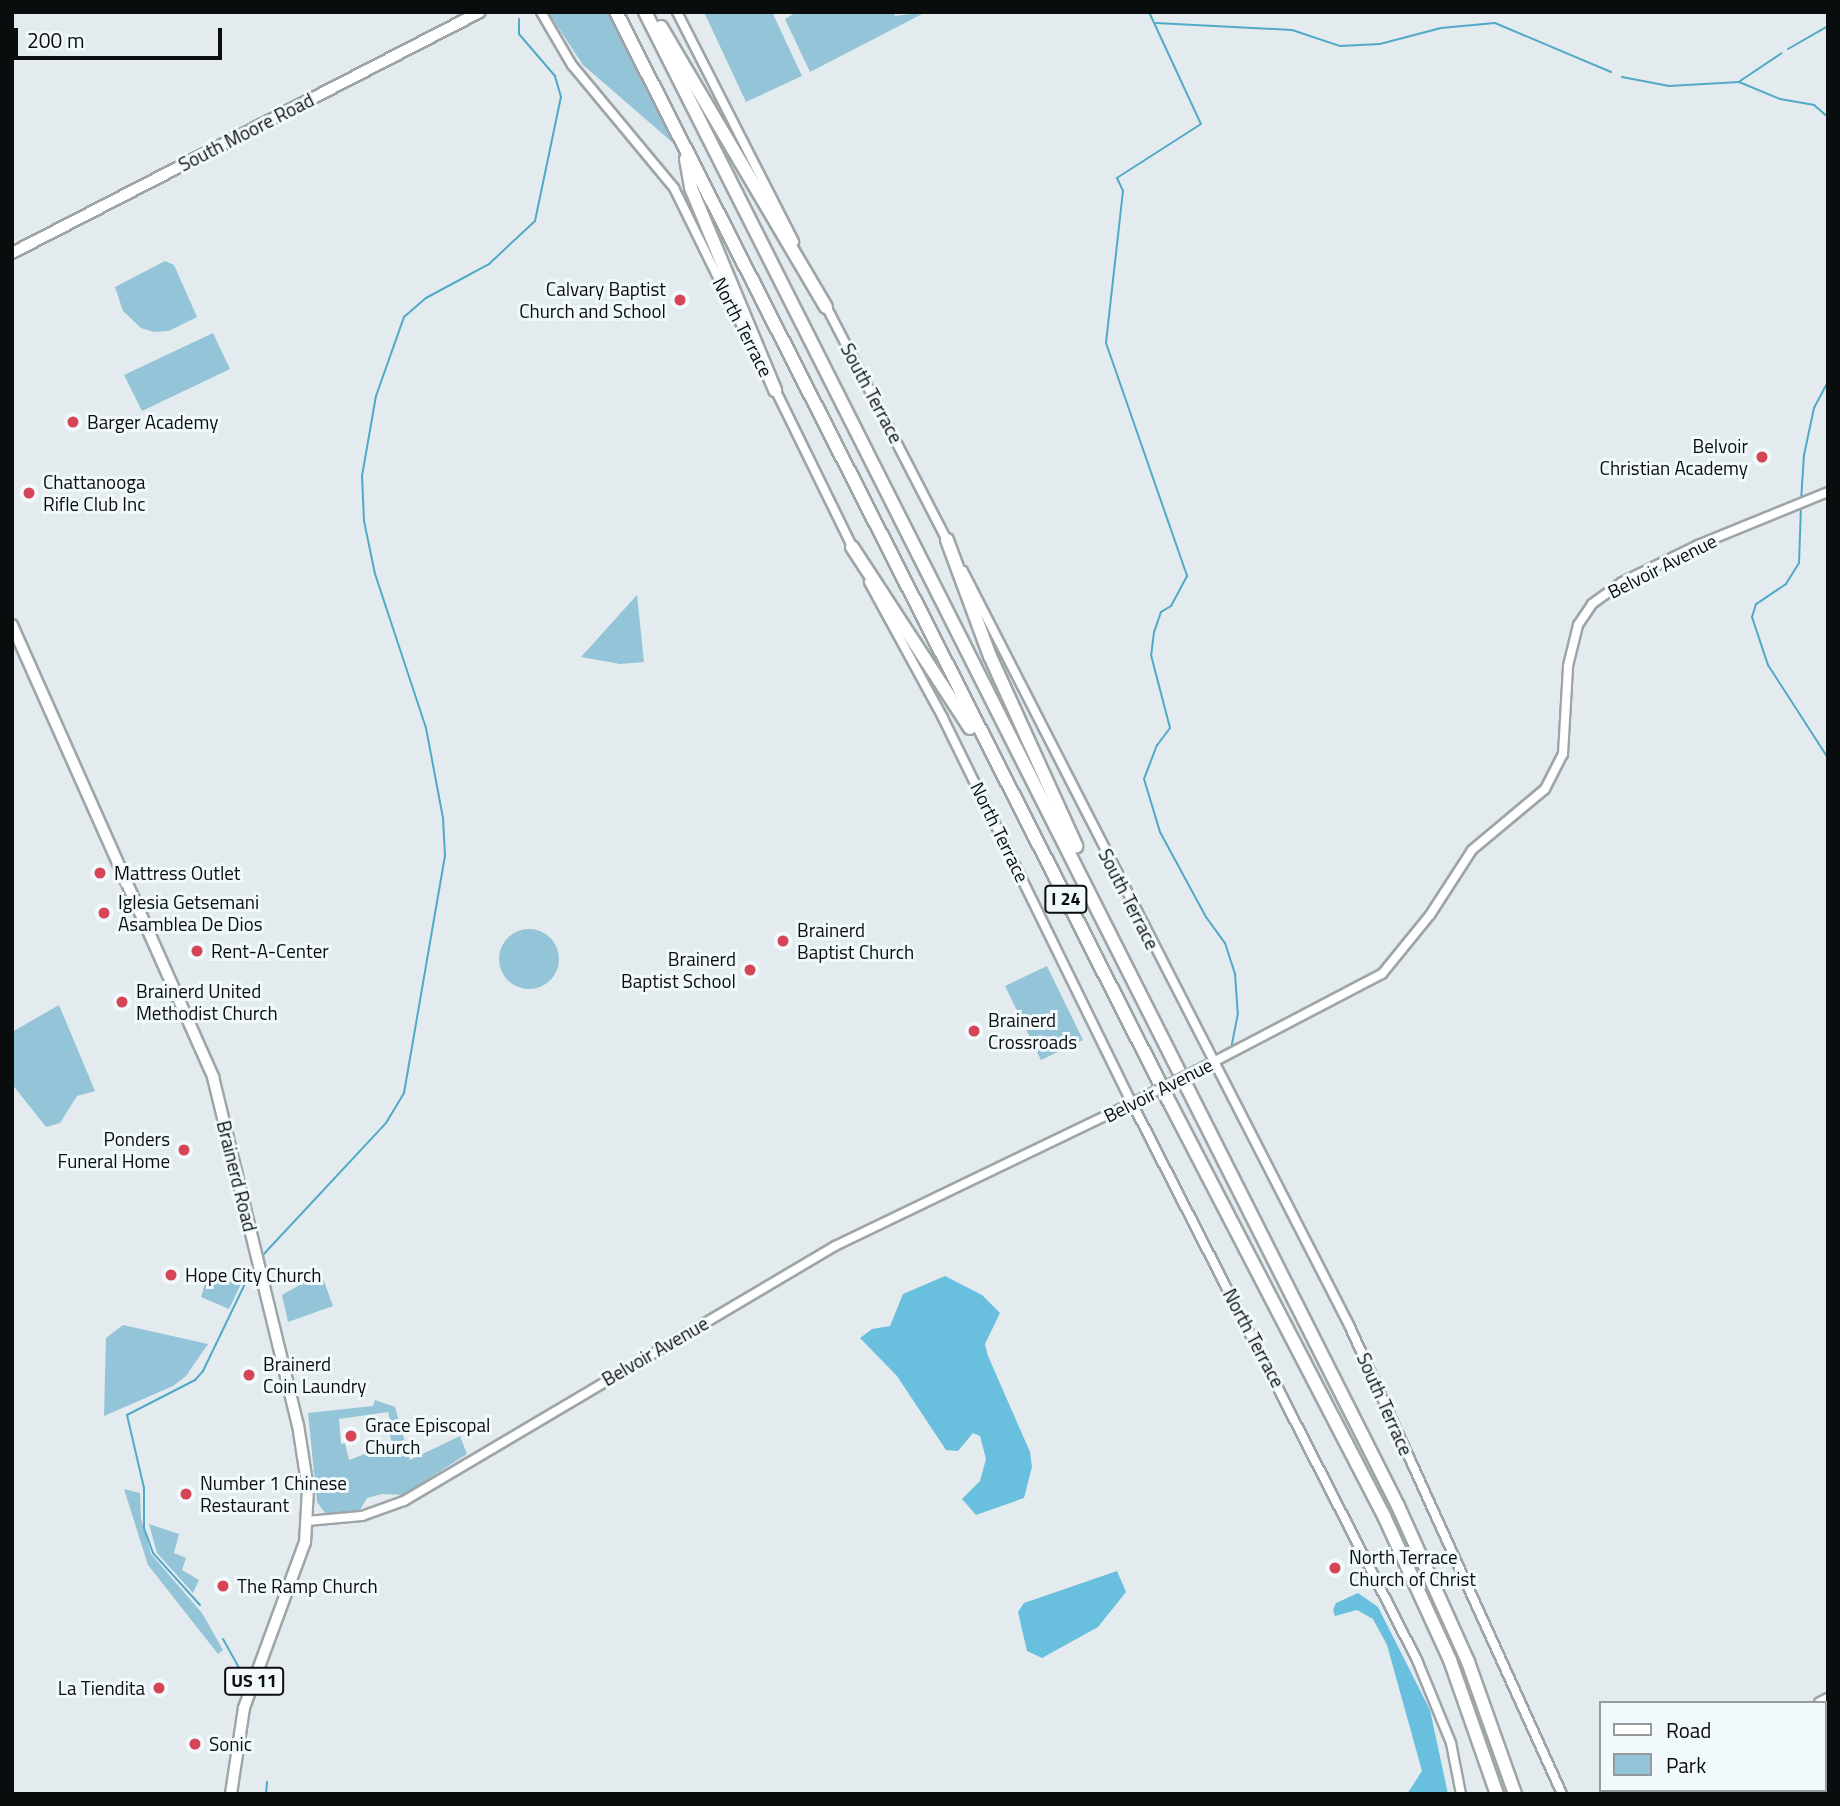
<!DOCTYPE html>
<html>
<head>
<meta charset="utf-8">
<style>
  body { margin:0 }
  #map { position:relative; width:1840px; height:1806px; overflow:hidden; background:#e4ebee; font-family:"Titillium Web",sans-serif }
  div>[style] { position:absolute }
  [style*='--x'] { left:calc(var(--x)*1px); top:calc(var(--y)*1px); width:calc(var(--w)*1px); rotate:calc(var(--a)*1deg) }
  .green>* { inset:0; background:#94c4d7 }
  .round { border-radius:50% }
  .forest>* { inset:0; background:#68bfde }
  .stream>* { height:2px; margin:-1px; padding:0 1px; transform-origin:1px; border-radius:1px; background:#51a9c7 }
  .roads { filter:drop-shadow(2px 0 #9ea5a8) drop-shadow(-2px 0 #9ea5a8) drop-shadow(0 2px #9ea5a8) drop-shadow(0 -2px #9ea5a8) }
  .minor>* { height:8px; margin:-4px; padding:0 4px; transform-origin:4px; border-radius:4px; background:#fff }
  .major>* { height:10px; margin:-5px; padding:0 5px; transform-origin:5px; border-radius:5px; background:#fff }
  .highway>* { height:12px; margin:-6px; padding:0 6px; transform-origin:6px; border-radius:6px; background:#fff }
  .bridges { filter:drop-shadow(2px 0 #9ea5a8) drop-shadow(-2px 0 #9ea5a8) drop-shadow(0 2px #9ea5a8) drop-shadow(0 -2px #9ea5a8) }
  .minor-bridge>* { height:8px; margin:-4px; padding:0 4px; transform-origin:4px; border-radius:4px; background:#fff }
  .dots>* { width:19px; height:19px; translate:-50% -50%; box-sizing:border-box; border:4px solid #f1f9fc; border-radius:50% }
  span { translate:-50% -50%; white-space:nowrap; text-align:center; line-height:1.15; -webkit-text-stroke:6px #f1f9fc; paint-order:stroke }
  .shield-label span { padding:2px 5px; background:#f1f9fc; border:2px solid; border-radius:5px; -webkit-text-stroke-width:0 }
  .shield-label { font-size:18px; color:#0a0d0e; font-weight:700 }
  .street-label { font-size:19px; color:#0a0d0e }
  .poi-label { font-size:19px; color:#0a0d0e }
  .right { translate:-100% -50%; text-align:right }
  .left { translate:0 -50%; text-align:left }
  .frame { position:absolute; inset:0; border:14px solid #0a0d0e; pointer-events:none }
  .legend { position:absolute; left:1599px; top:1701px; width:228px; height:91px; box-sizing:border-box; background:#f1f9fc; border:2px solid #959b9d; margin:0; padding:9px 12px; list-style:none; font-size:21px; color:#0a0d0e }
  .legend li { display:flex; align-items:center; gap:14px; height:35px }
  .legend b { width:35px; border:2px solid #959b9d }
  .scale { position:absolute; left:14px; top:28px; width:208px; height:32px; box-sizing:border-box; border:4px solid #0a0d0e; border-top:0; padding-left:9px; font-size:21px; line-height:24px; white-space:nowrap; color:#0a0d0e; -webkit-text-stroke:5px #f1f9fc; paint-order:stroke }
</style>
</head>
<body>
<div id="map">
  <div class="green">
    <div style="clip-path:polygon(548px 12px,611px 12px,679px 148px,583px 65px)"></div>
    <div style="clip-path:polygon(704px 12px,772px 12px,802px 76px,746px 102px)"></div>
    <div style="clip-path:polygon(797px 12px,893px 12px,895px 16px,926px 12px,810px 72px,785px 19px)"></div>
    <div style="clip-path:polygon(165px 261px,174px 265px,197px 317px,169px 331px,154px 332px,141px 328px,123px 311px,115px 287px)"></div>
    <div style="clip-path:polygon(213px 333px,230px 369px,142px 411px,124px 375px)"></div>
    <div style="clip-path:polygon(637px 595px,644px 662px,620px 664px,581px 657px)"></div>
    <div class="round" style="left:499px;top:929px;width:60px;height:60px"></div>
    <div style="clip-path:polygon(1047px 966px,1083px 1040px,1041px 1060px,1005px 986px)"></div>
    <div style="clip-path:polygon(59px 1005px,95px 1091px,77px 1096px,60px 1123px,46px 1127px,12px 1084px,12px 1032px)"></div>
    <div style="clip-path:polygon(321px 1273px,333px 1306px,288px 1322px,282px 1295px)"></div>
    <div style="clip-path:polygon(207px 1277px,241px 1284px,229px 1309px,201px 1297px)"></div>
    <div style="clip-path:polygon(123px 1325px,208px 1344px,186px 1376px,173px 1386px,104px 1416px,106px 1338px)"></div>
    <div style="clip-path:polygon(evenodd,375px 1400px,395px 1407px,410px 1460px,460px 1436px,467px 1454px,403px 1495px,382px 1494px,367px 1498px,360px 1510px,326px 1514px,317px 1502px,308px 1413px,373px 1406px,375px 1400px,388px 1412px,391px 1423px,386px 1424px,395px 1451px,370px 1452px,349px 1460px,345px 1443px,341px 1444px,339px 1419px,388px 1412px)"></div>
    <div style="clip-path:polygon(124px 1489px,140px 1493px,141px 1518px,151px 1554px,202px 1613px,223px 1650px,218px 1654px,148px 1565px)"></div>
    <div style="clip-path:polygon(149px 1524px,179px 1534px,174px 1553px,186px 1558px,182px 1570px,199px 1580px,193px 1593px,157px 1553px)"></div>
  </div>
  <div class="forest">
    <div style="clip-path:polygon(945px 1276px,982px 1295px,1000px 1313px,985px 1344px,988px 1356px,1030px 1452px,1032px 1467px,1024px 1498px,976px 1515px,962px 1499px,980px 1481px,986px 1459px,980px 1436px,973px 1433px,958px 1451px,946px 1450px,897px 1376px,860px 1338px,872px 1329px,890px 1326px,903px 1294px)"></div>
    <div style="clip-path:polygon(1117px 1571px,1126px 1592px,1098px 1627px,1042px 1658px,1027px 1651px,1018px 1612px,1024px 1603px)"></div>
    <div style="clip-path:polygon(1358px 1593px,1378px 1607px,1430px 1710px,1448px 1794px,1407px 1794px,1422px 1771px,1387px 1645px,1373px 1619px,1357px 1610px,1335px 1616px,1333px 1610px,1336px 1603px)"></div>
  </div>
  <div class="stream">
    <div style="--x:1149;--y:12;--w:123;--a:65.1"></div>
    <div style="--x:1201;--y:124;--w:100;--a:147.3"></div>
    <div style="--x:1117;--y:178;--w:14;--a:65"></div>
    <div style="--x:1123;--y:191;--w:153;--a:96.4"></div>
    <div style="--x:1106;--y:343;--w:247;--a:70.8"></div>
    <div style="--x:1187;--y:576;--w:34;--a:118"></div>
    <div style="--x:1171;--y:606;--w:12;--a:149"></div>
    <div style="--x:1161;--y:612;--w:21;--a:109"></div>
    <div style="--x:1154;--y:632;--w:23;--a:97"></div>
    <div style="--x:1151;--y:655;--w:75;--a:75.4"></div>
    <div style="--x:1170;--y:728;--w:21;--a:127"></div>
    <div style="--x:1157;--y:745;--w:36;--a:111"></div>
    <div style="--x:1144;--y:779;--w:55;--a:73.2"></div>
    <div style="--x:1160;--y:832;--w:97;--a:61.6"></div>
    <div style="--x:1206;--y:917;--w:32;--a:54"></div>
    <div style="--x:1225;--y:943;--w:33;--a:72"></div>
    <div style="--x:1235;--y:974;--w:39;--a:86"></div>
    <div style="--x:1238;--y:1013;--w:32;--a:101"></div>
    <div style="--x:1156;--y:23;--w:136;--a:2.9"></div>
    <div style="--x:1292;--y:30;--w:51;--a:18.4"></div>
    <div style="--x:1340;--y:46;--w:40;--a:-2.9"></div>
    <div style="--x:1380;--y:44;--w:63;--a:-14.7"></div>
    <div style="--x:1441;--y:28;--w:54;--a:-5.3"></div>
    <div style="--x:1495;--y:23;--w:126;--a:22.9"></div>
    <div style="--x:1788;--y:49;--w:46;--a:-29.9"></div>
    <div style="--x:1622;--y:77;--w:48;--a:10.8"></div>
    <div style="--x:1669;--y:86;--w:70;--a:-3.3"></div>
    <div style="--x:1739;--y:82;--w:44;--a:22.5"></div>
    <div style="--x:1780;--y:99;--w:35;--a:10"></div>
    <div style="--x:1814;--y:105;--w:18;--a:41"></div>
    <div style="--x:1740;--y:81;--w:50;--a:-33.7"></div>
    <div style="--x:1801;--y:501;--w:46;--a:-86.3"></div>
    <div style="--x:1804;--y:455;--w:48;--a:-78"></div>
    <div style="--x:1814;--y:408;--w:30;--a:-62"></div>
    <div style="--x:1801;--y:506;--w:57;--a:92"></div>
    <div style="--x:1799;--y:563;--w:25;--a:122"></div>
    <div style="--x:1786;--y:584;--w:36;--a:146"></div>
    <div style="--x:1756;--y:604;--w:14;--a:107"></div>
    <div style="--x:1752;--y:617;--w:51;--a:71.6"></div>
    <div style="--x:1768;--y:665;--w:111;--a:57.2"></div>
    <div style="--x:262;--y:1256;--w:182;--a:-47"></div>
    <div style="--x:386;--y:1123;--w:35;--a:-59"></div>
    <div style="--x:404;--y:1093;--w:241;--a:-80.2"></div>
    <div style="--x:445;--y:856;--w:38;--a:-93"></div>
    <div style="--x:443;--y:818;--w:92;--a:-100.7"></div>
    <div style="--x:426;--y:728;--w:162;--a:-108.3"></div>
    <div style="--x:375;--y:574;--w:54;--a:-101.7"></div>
    <div style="--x:364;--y:521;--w:45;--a:-92.5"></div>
    <div style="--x:362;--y:476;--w:81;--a:-80.1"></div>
    <div style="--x:376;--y:396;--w:84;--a:-70.5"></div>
    <div style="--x:404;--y:317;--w:29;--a:-41"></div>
    <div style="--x:426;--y:298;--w:72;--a:-28.4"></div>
    <div style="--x:489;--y:264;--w:63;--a:-43.1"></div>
    <div style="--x:535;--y:221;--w:127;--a:-78.2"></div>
    <div style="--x:561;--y:97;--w:22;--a:-106"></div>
    <div style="--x:555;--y:76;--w:55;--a:-130.6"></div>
    <div style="--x:519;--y:34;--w:15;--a:-90"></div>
    <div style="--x:200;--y:1605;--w:70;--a:-132.1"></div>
    <div style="--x:153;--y:1553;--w:27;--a:-110"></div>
    <div style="--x:144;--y:1528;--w:40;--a:-90"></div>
    <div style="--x:144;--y:1488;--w:75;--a:-103.1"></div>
    <div style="--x:127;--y:1415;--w:76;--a:-27.2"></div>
    <div style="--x:195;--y:1380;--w:12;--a:-48"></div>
    <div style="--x:203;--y:1371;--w:118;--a:-64.3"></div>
    <div style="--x:223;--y:1639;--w:41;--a:60.9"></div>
    <div style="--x:266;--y:1794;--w:12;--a:-85"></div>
  </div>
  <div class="roads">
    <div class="minor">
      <div style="--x:541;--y:12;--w:61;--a:59.7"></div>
      <div style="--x:572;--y:65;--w:160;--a:50.3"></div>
      <div style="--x:674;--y:188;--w:161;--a:63.8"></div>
      <div style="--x:677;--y:12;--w:258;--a:63"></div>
      <div style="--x:825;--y:304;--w:270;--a:62.7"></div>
      <div style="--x:774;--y:387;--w:179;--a:63.9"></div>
      <div style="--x:963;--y:571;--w:847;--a:62.89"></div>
      <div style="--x:1349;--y:1325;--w:515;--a:65.57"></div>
      <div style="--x:869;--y:582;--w:155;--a:61.4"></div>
      <div style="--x:943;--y:718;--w:429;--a:63.9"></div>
      <div style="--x:1132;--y:1103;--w:626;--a:62.9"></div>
      <div style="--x:1417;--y:1660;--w:90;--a:67.7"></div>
      <div style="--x:1451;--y:1743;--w:52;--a:78.9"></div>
      <div style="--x:1198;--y:1070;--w:208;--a:-27.6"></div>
      <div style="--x:1382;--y:974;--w:76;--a:-50.9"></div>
      <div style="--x:1430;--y:915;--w:77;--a:-57.1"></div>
      <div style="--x:1472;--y:850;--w:95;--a:-39.9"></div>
      <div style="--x:1545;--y:789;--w:39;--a:-63"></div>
      <div style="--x:1563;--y:754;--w:88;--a:-86.7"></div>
      <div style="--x:1568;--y:666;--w:42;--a:-76.3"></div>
      <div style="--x:1578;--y:625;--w:25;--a:-56"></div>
      <div style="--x:1592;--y:604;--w:37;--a:-36"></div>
      <div style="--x:1622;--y:582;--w:85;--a:-26"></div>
      <div style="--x:1698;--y:545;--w:140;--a:-22.2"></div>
      <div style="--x:307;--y:1521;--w:55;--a:-5.2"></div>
      <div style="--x:362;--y:1516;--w:45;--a:-19.7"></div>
      <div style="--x:404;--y:1501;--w:501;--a:-30.61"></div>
      <div style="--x:835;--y:1246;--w:343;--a:-25.7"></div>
    </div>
    <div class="major">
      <div style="--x:12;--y:253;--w:526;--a:-27.25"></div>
      <div style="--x:12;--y:625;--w:495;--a:66"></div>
      <div style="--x:213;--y:1077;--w:358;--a:76.3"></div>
      <div style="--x:298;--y:1425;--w:65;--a:81.1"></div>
      <div style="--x:308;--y:1489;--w:53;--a:93.2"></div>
      <div style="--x:305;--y:1542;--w:177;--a:110.2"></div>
      <div style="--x:244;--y:1708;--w:87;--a:98.6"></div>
      <div style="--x:1820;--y:1703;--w:9;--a:-27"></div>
      <div style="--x:1635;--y:1794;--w:7;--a:-34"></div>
    </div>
    <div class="highway">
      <div style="--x:616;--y:12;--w:1226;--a:63.08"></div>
      <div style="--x:1171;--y:1105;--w:463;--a:62.6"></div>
      <div style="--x:1384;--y:1516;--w:158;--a:65.4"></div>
      <div style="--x:1450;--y:1660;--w:142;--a:70.7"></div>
      <div style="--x:645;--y:12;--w:1673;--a:63.25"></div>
      <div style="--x:1398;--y:1506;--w:171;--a:65.8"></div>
      <div style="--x:1468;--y:1662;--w:140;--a:70.4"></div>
      <div style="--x:661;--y:27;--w:325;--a:59.5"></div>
      <div style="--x:686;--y:159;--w:29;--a:80"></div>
      <div style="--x:691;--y:188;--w:219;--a:67.4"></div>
      <div style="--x:947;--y:540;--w:124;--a:69.7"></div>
      <div style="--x:990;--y:656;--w:209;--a:65.6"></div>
      <div style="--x:852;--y:547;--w:216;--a:56.9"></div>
    </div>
  </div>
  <div class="bridges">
    <div class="minor-bridge">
      <div style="--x:1144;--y:1097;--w:60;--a:-26.6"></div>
    </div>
  </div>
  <div class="dots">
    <div style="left:680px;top:300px;background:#d54555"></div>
    <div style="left:73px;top:422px;background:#d54555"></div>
    <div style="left:1762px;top:457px;background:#d54555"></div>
    <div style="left:29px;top:493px;background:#d54555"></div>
    <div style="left:100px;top:873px;background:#d54555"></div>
    <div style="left:104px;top:913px;background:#d54555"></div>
    <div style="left:783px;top:941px;background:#d54555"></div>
    <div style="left:197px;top:951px;background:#d54555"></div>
    <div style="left:750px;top:970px;background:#d54555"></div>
    <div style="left:122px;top:1002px;background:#d54555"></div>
    <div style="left:974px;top:1031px;background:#d54555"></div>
    <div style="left:184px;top:1150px;background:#d54555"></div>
    <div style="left:171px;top:1275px;background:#d54555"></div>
    <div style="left:249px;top:1375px;background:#d54555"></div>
    <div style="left:351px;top:1436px;background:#d54555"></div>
    <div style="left:186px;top:1494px;background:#d54555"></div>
    <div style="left:1335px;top:1568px;background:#d54555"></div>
    <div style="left:223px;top:1586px;background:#d54555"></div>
    <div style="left:159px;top:1688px;background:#d54555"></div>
    <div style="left:195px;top:1744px;background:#d54555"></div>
  </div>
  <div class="shield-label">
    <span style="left:1066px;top:899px">I 24</span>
    <span style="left:254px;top:1681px">US 11</span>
  </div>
  <div class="street-label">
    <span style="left:246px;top:132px;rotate:-27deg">South Moore Road</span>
    <span style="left:743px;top:327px;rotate:63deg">North Terrace</span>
    <span style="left:872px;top:393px;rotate:62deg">South Terrace</span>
    <span style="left:1662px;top:566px;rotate:-27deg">Belvoir Avenue</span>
    <span style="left:1000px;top:832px;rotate:64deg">North Terrace</span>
    <span style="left:1129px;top:899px;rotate:63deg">South Terrace</span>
    <span style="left:1158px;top:1090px;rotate:-27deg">Belvoir Avenue</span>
    <span style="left:237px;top:1176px;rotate:76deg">Brainerd Road</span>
    <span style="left:1254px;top:1338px;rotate:62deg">North Terrace</span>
    <span style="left:655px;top:1351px;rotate:-30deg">Belvoir Avenue</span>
    <span style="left:1385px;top:1404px;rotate:66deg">South Terrace</span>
  </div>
  <div class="poi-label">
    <span class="right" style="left:666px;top:300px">Calvary Baptist<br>Church and School</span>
    <span class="left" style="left:87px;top:422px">Barger Academy</span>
    <span class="right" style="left:1748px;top:457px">Belvoir<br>Christian Academy</span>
    <span class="left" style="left:43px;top:493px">Chattanooga<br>Rifle Club Inc</span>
    <span class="left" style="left:114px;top:873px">Mattress Outlet</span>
    <span class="left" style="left:118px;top:913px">Iglesia Getsemani<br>Asamblea De Dios</span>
    <span class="left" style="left:797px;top:941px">Brainerd<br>Baptist Church</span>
    <span class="left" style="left:211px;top:951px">Rent-A-Center</span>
    <span class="right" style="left:736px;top:970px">Brainerd<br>Baptist School</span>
    <span class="left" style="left:136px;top:1002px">Brainerd United<br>Methodist Church</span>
    <span class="left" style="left:988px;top:1031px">Brainerd<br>Crossroads</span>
    <span class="right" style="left:170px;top:1150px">Ponders<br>Funeral Home</span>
    <span class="left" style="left:185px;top:1275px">Hope City Church</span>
    <span class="left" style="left:263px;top:1375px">Brainerd<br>Coin Laundry</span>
    <span class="left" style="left:365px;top:1436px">Grace Episcopal<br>Church</span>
    <span class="left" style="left:200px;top:1494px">Number 1 Chinese<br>Restaurant</span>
    <span class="left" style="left:1349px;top:1568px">North Terrace<br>Church of Christ</span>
    <span class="left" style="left:237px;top:1586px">The Ramp Church</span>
    <span class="right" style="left:145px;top:1688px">La Tiendita</span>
    <span class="left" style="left:209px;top:1744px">Sonic</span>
  </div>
  <div class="frame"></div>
  <ul class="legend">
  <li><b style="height:9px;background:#fff"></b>Road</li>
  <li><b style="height:19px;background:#94c4d7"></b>Park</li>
  </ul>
  <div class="scale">200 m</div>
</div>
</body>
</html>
